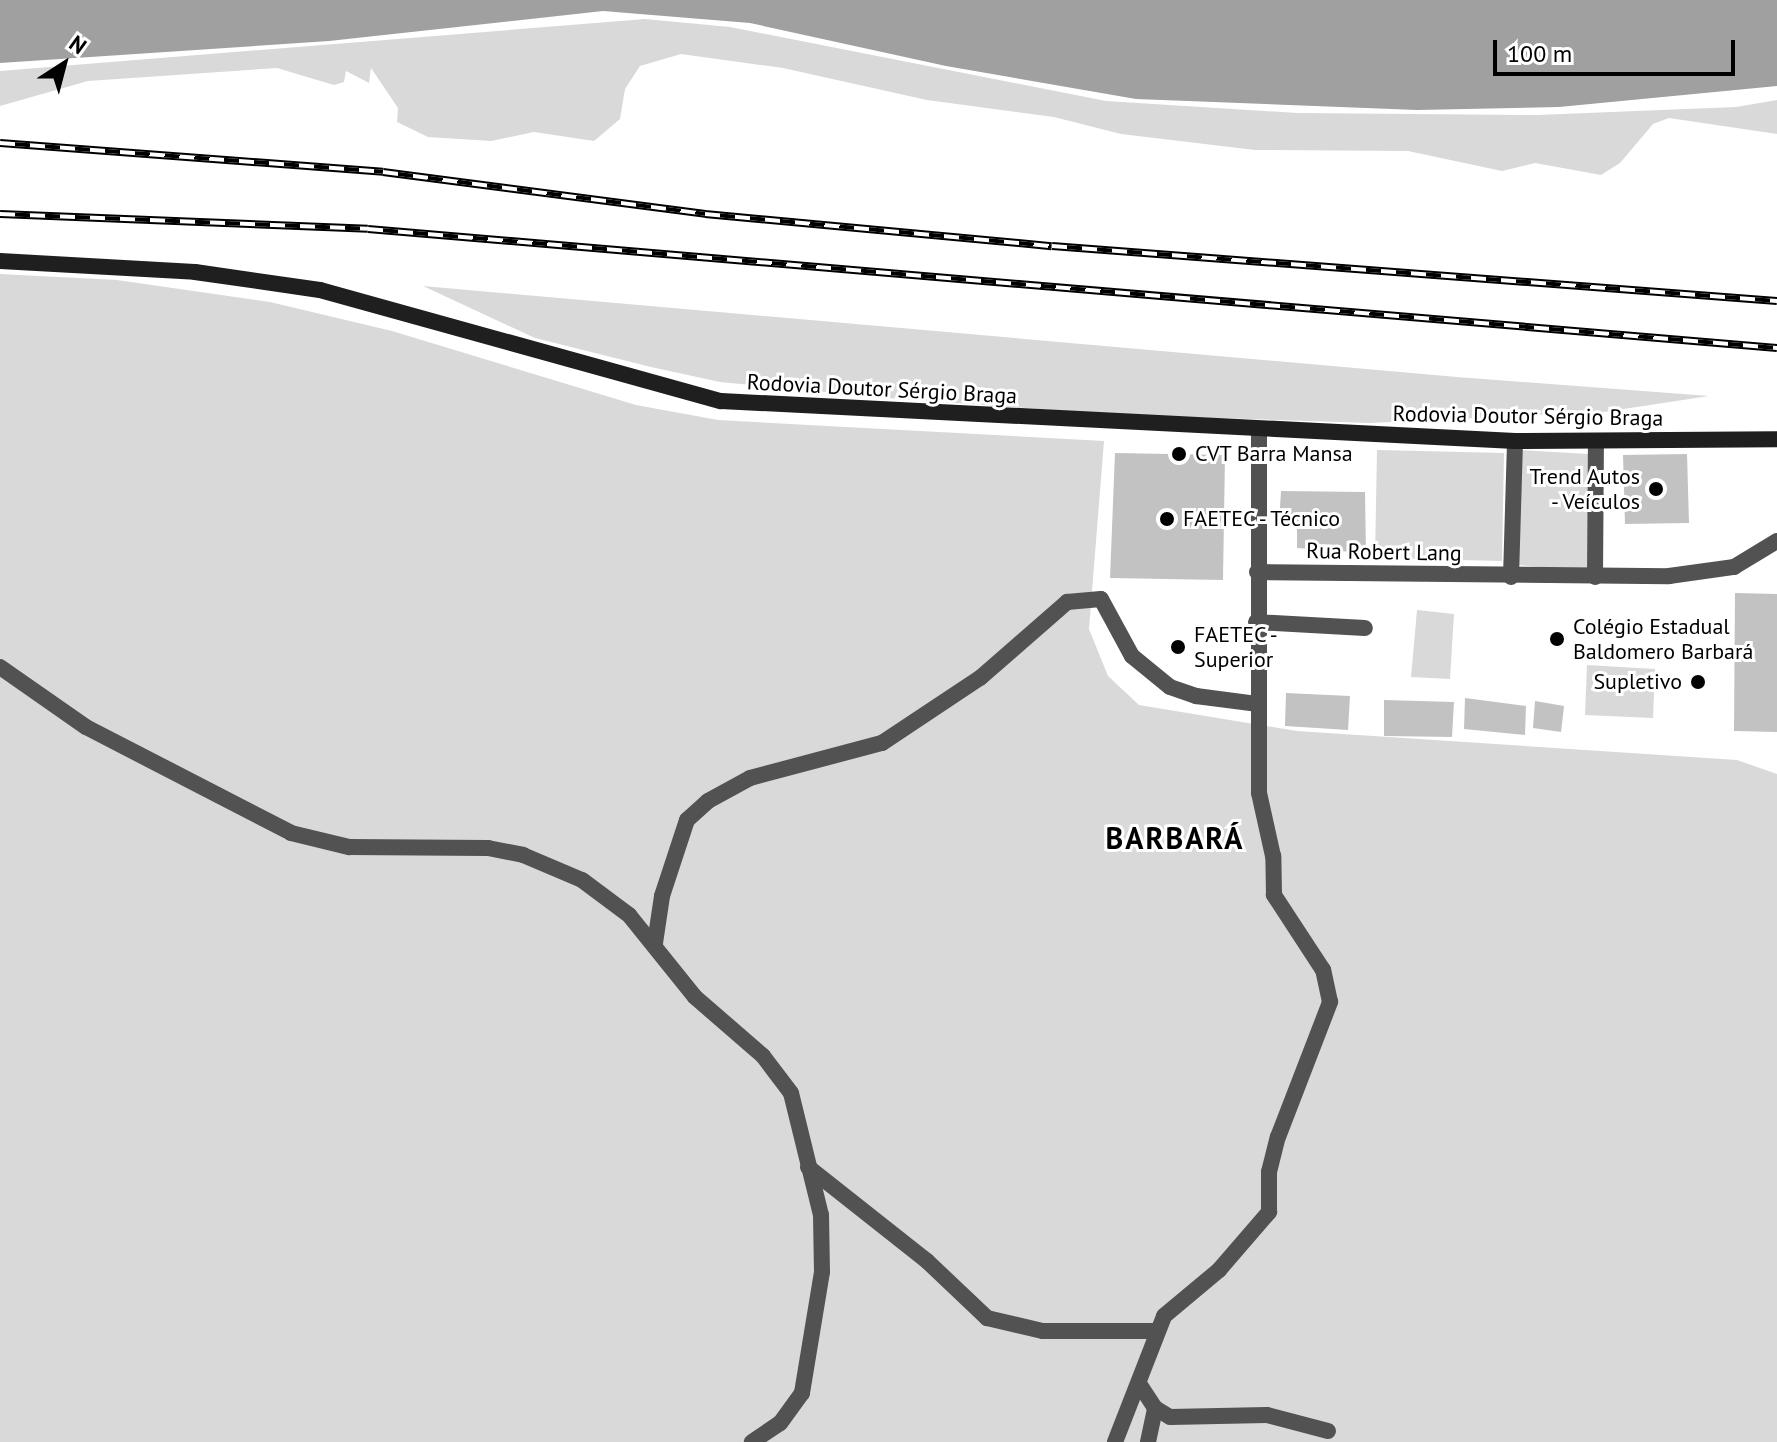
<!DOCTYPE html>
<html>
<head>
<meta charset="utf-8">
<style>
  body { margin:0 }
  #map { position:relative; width:1777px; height:1442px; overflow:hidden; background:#fff; font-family:"PT Sans",sans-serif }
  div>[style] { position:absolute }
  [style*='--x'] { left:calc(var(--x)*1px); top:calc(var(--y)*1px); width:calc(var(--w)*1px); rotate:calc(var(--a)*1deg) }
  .green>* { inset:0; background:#d9d9d9 }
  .water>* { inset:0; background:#a0a0a0 }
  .building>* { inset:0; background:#c2c2c2 }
  .street>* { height:16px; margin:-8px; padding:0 8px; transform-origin:8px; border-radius:8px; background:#525252 }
  .secondary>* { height:16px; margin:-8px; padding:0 8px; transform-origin:8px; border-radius:8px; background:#1f1f1f }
  .rail>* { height:8px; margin-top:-4px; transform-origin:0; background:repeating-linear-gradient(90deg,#fff 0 15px,#000 0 30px); box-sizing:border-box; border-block:2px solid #000 }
  .dots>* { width:22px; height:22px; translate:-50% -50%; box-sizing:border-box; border:4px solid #fff; border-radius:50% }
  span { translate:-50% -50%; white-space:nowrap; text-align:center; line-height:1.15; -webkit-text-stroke:6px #fff; paint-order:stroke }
  .street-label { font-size:22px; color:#000 }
  .poi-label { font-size:22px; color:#000 }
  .left { translate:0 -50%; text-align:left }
  .right { translate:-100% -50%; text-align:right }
  .district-label { font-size:30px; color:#000; font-weight:700; letter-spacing:2px }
  .north { position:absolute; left:24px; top:24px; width:80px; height:80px; -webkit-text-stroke:6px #fff; paint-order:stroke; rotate:36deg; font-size:22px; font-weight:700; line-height:32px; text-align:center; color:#000 }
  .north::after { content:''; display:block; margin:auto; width:28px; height:36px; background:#000; clip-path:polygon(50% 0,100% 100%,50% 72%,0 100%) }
  .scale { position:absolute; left:1493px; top:40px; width:242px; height:36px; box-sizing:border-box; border:4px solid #000; border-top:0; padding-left:10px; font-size:24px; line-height:28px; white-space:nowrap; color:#000; -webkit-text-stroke:6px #fff; paint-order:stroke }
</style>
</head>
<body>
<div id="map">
  <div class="green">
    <div style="clip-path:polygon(645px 19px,730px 27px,1106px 101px,1298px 113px,1537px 115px,1736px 107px,1777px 100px,1777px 134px,1669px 118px,1653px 124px,1620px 163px,1601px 175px,1535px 163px,1502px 171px,1408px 151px,1255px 150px,1121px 134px,1054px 117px,927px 100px,783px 68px,681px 54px,640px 66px,625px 89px,620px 119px,594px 141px,534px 132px,491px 141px,428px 137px,397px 122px,398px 108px,371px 68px,369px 83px,346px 71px,344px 82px,334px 85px,277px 68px,88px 81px,0 106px,0 71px)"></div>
    <div style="clip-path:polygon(0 274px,117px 280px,270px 302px,392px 331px,636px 405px,718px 420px,1104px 441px,1089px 629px,1108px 676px,1139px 705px,1297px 731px,1737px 760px,1777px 774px,1777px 1442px,0 1442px)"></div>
    <div style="clip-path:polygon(423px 286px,1457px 377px,1709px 396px,1604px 412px,1369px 423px,1121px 415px,887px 398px,720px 382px,651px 367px,535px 338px)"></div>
    <div style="clip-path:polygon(1377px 450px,1504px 453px,1502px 561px,1375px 558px)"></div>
    <div style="clip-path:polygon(1520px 450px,1588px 454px,1588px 572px,1519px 565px)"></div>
    <div style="clip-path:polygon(1417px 610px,1454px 614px,1450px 679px,1411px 677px)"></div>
    <div style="clip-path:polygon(1587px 665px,1655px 669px,1653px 718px,1585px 715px)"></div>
  </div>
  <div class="water">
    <div style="clip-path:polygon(0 0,1777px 0,1777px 86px,1559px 107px,1417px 110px,1136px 99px,946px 66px,750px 23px,603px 11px,329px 41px,0 63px)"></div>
  </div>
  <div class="building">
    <div style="clip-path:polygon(1115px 453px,1225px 455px,1223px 580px,1110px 578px)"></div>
    <div style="clip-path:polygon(1687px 454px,1689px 523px,1625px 524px,1623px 455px)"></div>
    <div style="clip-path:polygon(1281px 491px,1365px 492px,1366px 553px,1297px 548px,1297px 523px,1279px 522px)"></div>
    <div style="clip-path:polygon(1735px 593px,1777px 594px,1777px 732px,1734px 731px)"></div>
    <div style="clip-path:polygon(1286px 693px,1350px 696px,1348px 730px,1285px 726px)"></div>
    <div style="clip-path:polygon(1465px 698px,1526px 706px,1525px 735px,1464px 729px)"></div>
    <div style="clip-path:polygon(1384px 700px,1454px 702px,1452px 737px,1384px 736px)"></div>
    <div style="clip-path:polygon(1535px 701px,1564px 706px,1561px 732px,1533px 728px)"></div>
  </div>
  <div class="street">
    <div style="--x:1257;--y:572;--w:412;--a:0.6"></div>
    <div style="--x:1669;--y:576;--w:66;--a:-7.9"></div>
    <div style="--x:1734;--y:567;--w:50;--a:-31.2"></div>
    <div style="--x:1511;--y:577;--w:136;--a:-88.3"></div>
    <div style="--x:1595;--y:577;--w:136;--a:-89.6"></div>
    <div style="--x:1256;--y:622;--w:109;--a:3.2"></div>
    <div style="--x:0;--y:667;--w:105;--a:34.9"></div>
    <div style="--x:86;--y:727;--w:231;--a:27.3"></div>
    <div style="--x:291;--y:833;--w:60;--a:13.6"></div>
    <div style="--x:349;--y:847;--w:139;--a:0.4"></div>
    <div style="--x:488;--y:848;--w:36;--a:11"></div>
    <div style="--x:523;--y:855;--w:64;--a:23"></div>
    <div style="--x:582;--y:880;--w:59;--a:36.7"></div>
    <div style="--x:629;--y:915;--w:105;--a:51.2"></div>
    <div style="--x:695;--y:997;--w:90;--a:40.9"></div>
    <div style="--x:763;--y:1056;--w:46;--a:52.9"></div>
    <div style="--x:791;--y:1093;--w:126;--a:76.2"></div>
    <div style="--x:821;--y:1215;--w:57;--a:89"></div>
    <div style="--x:822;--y:1272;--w:123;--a:99.4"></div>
    <div style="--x:802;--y:1393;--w:37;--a:126"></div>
    <div style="--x:780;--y:1423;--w:34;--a:146"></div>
    <div style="--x:655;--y:943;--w:48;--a:-81.5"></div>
    <div style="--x:662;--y:896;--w:80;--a:-71.8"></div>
    <div style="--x:687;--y:820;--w:28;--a:-42"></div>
    <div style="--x:708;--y:801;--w:48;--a:-28.7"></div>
    <div style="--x:750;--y:778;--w:137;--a:-14.9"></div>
    <div style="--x:882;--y:743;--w:118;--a:-33.6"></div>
    <div style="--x:980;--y:678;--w:116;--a:-41.1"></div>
    <div style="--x:1067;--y:602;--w:34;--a:-5"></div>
    <div style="--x:1101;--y:599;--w:65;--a:61.5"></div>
    <div style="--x:1132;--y:656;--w:49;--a:39.2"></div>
    <div style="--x:1170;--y:687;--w:28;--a:19"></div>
    <div style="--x:1196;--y:696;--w:63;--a:7.4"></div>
    <div style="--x:808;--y:1167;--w:152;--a:38.3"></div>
    <div style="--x:927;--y:1261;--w:83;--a:43.5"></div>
    <div style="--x:987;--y:1318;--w:57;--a:13.1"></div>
    <div style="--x:1043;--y:1331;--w:111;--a:0"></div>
    <div style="--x:1140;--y:1385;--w:27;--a:57"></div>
    <div style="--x:1155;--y:1408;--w:17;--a:31"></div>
    <div style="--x:1170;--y:1417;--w:97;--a:-1.2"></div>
    <div style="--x:1267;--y:1415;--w:63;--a:14.7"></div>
    <div style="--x:1115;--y:1442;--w:135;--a:-68.7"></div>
    <div style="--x:1164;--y:1316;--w:72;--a:-39.9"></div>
    <div style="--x:1219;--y:1270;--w:77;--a:-49.2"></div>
    <div style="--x:1269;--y:1212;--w:40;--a:-90"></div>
    <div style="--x:1269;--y:1172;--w:36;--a:-76"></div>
    <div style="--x:1278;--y:1137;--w:145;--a:-68.9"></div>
    <div style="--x:1330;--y:1002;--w:33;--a:-102"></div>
    <div style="--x:1323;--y:970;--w:90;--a:-123.2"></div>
    <div style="--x:1274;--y:895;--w:39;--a:-91"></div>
    <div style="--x:1273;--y:856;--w:65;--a:-102.5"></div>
    <div style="--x:1259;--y:793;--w:362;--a:-90"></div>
    <div style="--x:1148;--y:1442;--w:35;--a:-78"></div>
  </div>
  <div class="secondary">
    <div style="--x:0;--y:261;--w:195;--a:3.2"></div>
    <div style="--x:195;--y:272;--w:126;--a:8.2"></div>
    <div style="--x:320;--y:290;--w:416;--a:15.5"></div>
    <div style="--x:721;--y:401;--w:795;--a:2.88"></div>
    <div style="--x:1515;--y:441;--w:262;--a:-0.4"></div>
  </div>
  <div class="rail">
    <div style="--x:0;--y:143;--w:384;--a:4.3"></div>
    <div style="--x:383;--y:172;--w:325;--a:7.4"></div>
    <div style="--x:705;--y:214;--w:348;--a:5.3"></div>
    <div style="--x:1052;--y:246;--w:727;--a:4.34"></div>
    <div style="--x:0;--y:214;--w:368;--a:2.3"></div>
    <div style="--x:368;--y:229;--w:1414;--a:4.83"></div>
  </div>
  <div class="dots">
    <div style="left:1179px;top:454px;background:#000"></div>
    <div style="left:1656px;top:489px;background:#000"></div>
    <div style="left:1167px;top:519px;background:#000"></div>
    <div style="left:1557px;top:639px;background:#000"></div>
    <div style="left:1178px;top:647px;background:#000"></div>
    <div style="left:1698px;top:682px;background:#000"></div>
  </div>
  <div class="street-label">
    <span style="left:882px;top:389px;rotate:3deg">Rodovia Doutor Sérgio Braga</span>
    <span style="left:1528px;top:416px;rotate:1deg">Rodovia Doutor Sérgio Braga</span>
    <span style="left:1384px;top:552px;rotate:1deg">Rua Robert Lang</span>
  </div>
  <div class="poi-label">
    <span class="left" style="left:1195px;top:454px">CVT Barra Mansa</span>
    <span class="right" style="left:1640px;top:489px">Trend Autos<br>- Veículos</span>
    <span class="left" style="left:1183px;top:519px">FAETEC - Técnico</span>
    <span class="left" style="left:1573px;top:639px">Colégio Estadual<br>Baldomero Barbará</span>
    <span class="left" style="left:1194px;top:647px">FAETEC -<br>Superior</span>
    <span class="right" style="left:1682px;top:682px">Supletivo</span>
  </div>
  <div class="district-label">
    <span style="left:1175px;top:838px">BARBARÁ</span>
  </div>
  <div class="north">N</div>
  <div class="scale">100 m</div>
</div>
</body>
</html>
